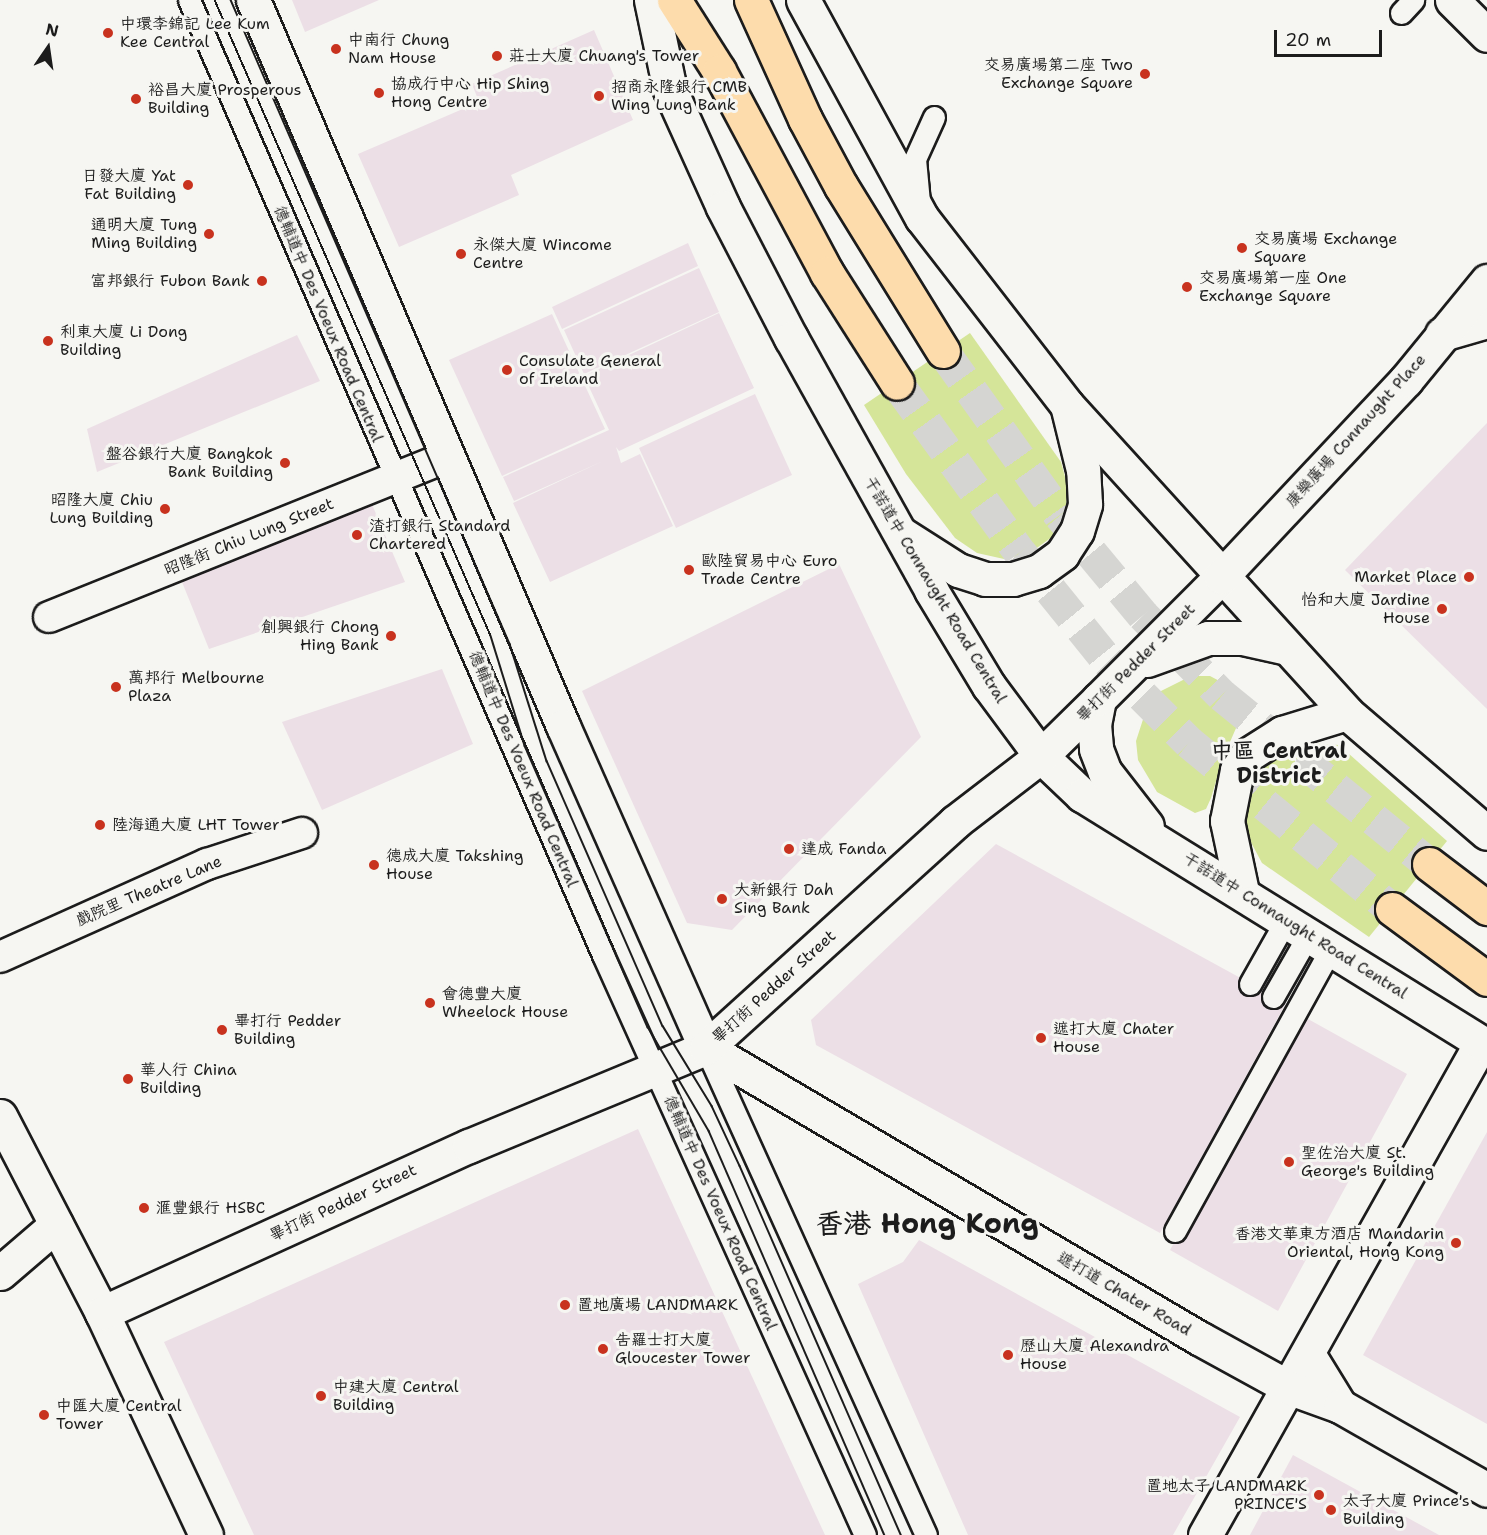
<!DOCTYPE html>
<html>
<head>
<meta charset="utf-8">
<style>
  body { margin:0 }
  #map { position:relative; width:1487px; height:1535px; overflow:hidden; background:#f6f6f2; font-family:"Shantell Sans","LXGW WenKai TC",sans-serif }
  div>[style] { position:absolute }
  [style*='--x'] { left:calc(var(--x)*1px); top:calc(var(--y)*1px); width:calc(var(--w)*1px); rotate:calc(var(--a)*1deg) }
  .built>* { inset:0; background:#ecdfe6 }
  .green>* { inset:0; background:#d5e599 }
  .primary-tunnel>* { height:33px; margin-top:-16.5px; transform-origin:0; background:repeating-linear-gradient(90deg,#d5d5d2 0 33px,transparent 0 49px) }
  .trunk-tunnel>* { height:33px; margin-top:-16.5px; transform-origin:0; background:repeating-linear-gradient(90deg,#d5d5d2 0 33px,transparent 0 49px) }
  .roads { filter:drop-shadow(2px 0 #1c1c1c) drop-shadow(-2px 0 #1c1c1c) drop-shadow(0 2px #1c1c1c) drop-shadow(0 -2px #1c1c1c) }
  .service>* { height:21px; margin:-10.5px; padding:0 10.5px; transform-origin:10.5px; border-radius:10.5px; background:#f6f6f2 }
  .pedestrian>* { height:30px; margin:-15px; padding:0 15px; transform-origin:15px; border-radius:15px; background:#f6f6f2 }
  .tertiary>* { height:33px; margin:-16.5px; padding:0 16.5px; transform-origin:16.5px; border-radius:16.5px; background:#f6f6f2 }
  .secondary>* { height:33px; margin:-16.5px; padding:0 16.5px; transform-origin:16.5px; border-radius:16.5px; background:#f6f6f2 }
  .primary>* { height:33px; margin:-16.5px; padding:0 16.5px; transform-origin:16.5px; border-radius:16.5px; background:#fddcac }
  .trunk>* { height:33px; margin:-16.5px; padding:0 16.5px; transform-origin:16.5px; border-radius:16.5px; background:#fddcac }
  .tram>* { height:1.5px; margin:-0.75px; padding:0 0.75px; transform-origin:0.75px; border-radius:0.75px; background:#1c1c1c }
  .dots>* { width:16px; height:16px; translate:-50% -50%; box-sizing:border-box; border:3px solid #f6f6f2; border-radius:50% }
  span { translate:-50% -50%; white-space:nowrap; text-align:center; line-height:1.15; -webkit-text-stroke:6px #f6f6f2; paint-order:stroke }
  .poi-label { font-size:16px; color:#1c1c1c }
  .left { translate:0 -50%; text-align:left }
  .right { translate:-100% -50%; text-align:right }
  .street-label { font-size:16px; color:#1c1c1c }
  .district-label { font-size:22px; color:#1c1c1c; font-weight:700 }
  .town-label { font-size:28px; color:#1c1c1c; font-weight:700 }
  .north { position:absolute; left:18px; top:18px; width:60px; height:60px; -webkit-text-stroke:4px #f6f6f2; paint-order:stroke; rotate:13deg; font-size:16px; font-weight:700; line-height:24px; text-align:center; color:#1c1c1c }
  .north::after { content:''; display:block; margin:auto; width:21px; height:27px; background:#1c1c1c; clip-path:polygon(50% 0,100% 100%,50% 72%,0 100%) }
  .scale { position:absolute; left:1274px; top:30px; width:108px; height:27px; box-sizing:border-box; border:3px solid #1c1c1c; border-top:0; padding-left:8px; font-size:18px; line-height:21px; white-space:nowrap; color:#1c1c1c; -webkit-text-stroke:4px #f6f6f2; paint-order:stroke }
</style>
</head>
<body>
<div id="map">
  <div class="built">
    <div style="clip-path:polygon(292px 0,379px 0,305px 32px)"></div>
    <div style="clip-path:polygon(594px 30px,633px 120px,511px 175px,519px 195px,399px 247px,358px 154px,479px 102px,472px 84px)"></div>
    <div style="clip-path:polygon(688px 243px,698px 266px,562px 329px,552px 307px)"></div>
    <div style="clip-path:polygon(699px 268px,719px 312px,584px 374px,564px 330px)"></div>
    <div style="clip-path:polygon(719px 313px,754px 388px,619px 451px,616px 447px,621px 463px,640px 454px,673px 526px,550px 582px,513px 503px,603px 461px,514px 501px,503px 477px,609px 430px,584px 376px)"></div>
    <div style="clip-path:polygon(552px 314px,605px 429px,502px 476px,449px 360px)"></div>
    <div style="clip-path:polygon(297px 335px,320px 381px,97px 472px,87px 429px)"></div>
    <div style="clip-path:polygon(755px 394px,792px 475px,676px 528px,639px 448px)"></div>
    <div style="clip-path:polygon(1487px 423px,1487px 709px,1345px 570px)"></div>
    <div style="clip-path:polygon(371px 502px,405px 582px,209px 649px,182px 582px)"></div>
    <div style="clip-path:polygon(839px 564px,921px 737px,732px 930px,687px 923px,582px 691px)"></div>
    <div style="clip-path:polygon(442px 669px,473px 744px,322px 810px,282px 722px)"></div>
    <div style="clip-path:polygon(996px 844px,1286px 1003px,1160px 1233px,816px 1045px,811px 1020px)"></div>
    <div style="clip-path:polygon(1299px 1014px,1407px 1074px,1278px 1311px,1170px 1250px)"></div>
    <div style="clip-path:polygon(638px 1129px,825px 1535px,254px 1535px,164px 1342px)"></div>
    <div style="clip-path:polygon(1487px 1132px,1487px 1424px,1363px 1355px)"></div>
    <div style="clip-path:polygon(919px 1240px,1240px 1417px,1173px 1535px,968px 1535px,858px 1284px,903px 1262px)"></div>
    <div style="clip-path:polygon(1293px 1455px,1439px 1535px,1250px 1535px)"></div>
  </div>
  <div class="green">
    <div style="clip-path:polygon(970px 333px,1061px 462px,1068px 488px,1065px 514px,1052px 537px,1030px 553px,1004px 559px,977px 553px,955px 538px,906px 474px,864px 405px)"></div>
    <div style="clip-path:polygon(1191px 676px,1210px 676px,1227px 685px,1238px 700px,1240px 719px,1223px 758px,1211px 798px,1206px 809px,1195px 813px,1157px 792px,1138px 760px,1136px 741px,1148px 704px,1161px 691px)"></div>
    <div style="clip-path:polygon(1305px 743px,1339px 745px,1447px 841px,1369px 937px,1262px 863px,1246px 833px,1246px 799px,1261px 768px,1288px 748px)"></div>
  </div>
  <div class="primary-tunnel">
    <div style="--x:943;--y:351;--w:201;--a:54.5"></div>
    <div style="--x:1060;--y:515;--w:130;--a:50.3"></div>
    <div style="--x:1143;--y:615;--w:112;--a:45.4"></div>
    <div style="--x:1222;--y:695;--w:267;--a:39.2"></div>
  </div>
  <div class="trunk-tunnel">
    <div style="--x:897;--y:383;--w:209;--a:54"></div>
    <div style="--x:1020;--y:552;--w:140;--a:51.1"></div>
    <div style="--x:1108;--y:661;--w:115;--a:45"></div>
    <div style="--x:1189;--y:742;--w:263;--a:39.4"></div>
  </div>
  <div class="roads">
    <div class="service">
      <div style="--x:189;--y:0;--w:1041;--a:66.56"></div>
      <div style="--x:603;--y:955;--w:636;--a:65.69"></div>
      <div style="--x:1401;--y:13;--w:18;--a:-47"></div>
      <div style="--x:919;--y:202;--w:43;--a:-95.3"></div>
      <div style="--x:915;--y:159;--w:46;--a:-65.7"></div>
      <div style="--x:1250;--y:984;--w:73;--a:-60.6"></div>
      <div style="--x:1273;--y:997;--w:73;--a:-60.3"></div>
      <div style="--x:706;--y:1049;--w:533;--a:65.64"></div>
      <div style="--x:1175;--y:1231;--w:323;--a:-61.1"></div>
    </div>
    <div class="pedestrian">
      <div style="--x:49;--y:617;--w:431;--a:-21.9"></div>
      <div style="--x:0;--y:957;--w:227;--a:-24.2"></div>
      <div style="--x:207;--y:864;--w:100;--a:-18.1"></div>
    </div>
    <div class="tertiary">
      <div style="--x:1452;--y:0;--w:49;--a:45"></div>
      <div style="--x:0;--y:1273;--w:74;--a:-40.6"></div>
      <div style="--x:1308;--y:1354;--w:61;--a:58.4"></div>
      <div style="--x:1205;--y:1535;--w:564;--a:-60.71"></div>
    </div>
    <div class="secondary">
      <div style="--x:253;--y:0;--w:789;--a:66.88"></div>
      <div style="--x:563;--y:726;--w:352;--a:66.1"></div>
      <div style="--x:651;--y:0;--w:92;--a:78.1"></div>
      <div style="--x:670;--y:90;--w:128;--a:65.6"></div>
      <div style="--x:723;--y:207;--w:148;--a:62.6"></div>
      <div style="--x:791;--y:338;--w:288;--a:60.9"></div>
      <div style="--x:931;--y:590;--w:112;--a:58.9"></div>
      <div style="--x:989;--y:686;--w:87;--a:53.4"></div>
      <div style="--x:1041;--y:756;--w:57;--a:43.6"></div>
      <div style="--x:1082;--y:795;--w:476;--a:31.8"></div>
      <div style="--x:803;--y:0;--w:248;--a:61.4"></div>
      <div style="--x:922;--y:218;--w:237;--a:52.2"></div>
      <div style="--x:1067;--y:405;--w:416;--a:47.7"></div>
      <div style="--x:1347;--y:713;--w:184;--a:40.6"></div>
      <div style="--x:1442;--y:334;--w:47;--a:-16.1"></div>
      <div style="--x:903;--y:535;--w:65;--a:32.5"></div>
      <div style="--x:958;--y:570;--w:28;--a:18"></div>
      <div style="--x:985;--y:579;--w:28;--a:0"></div>
      <div style="--x:1013;--y:579;--w:27;--a:-17"></div>
      <div style="--x:1039;--y:571;--w:29;--a:-36"></div>
      <div style="--x:1062;--y:554;--w:27;--a:-57"></div>
      <div style="--x:1077;--y:531;--w:28;--a:-73"></div>
      <div style="--x:1085;--y:504;--w:34;--a:-93"></div>
      <div style="--x:1083;--y:470;--w:63;--a:-103.8"></div>
      <div style="--x:1147;--y:660;--w:65;--a:-19.8"></div>
      <div style="--x:1208;--y:638;--w:34;--a:0"></div>
      <div style="--x:1242;--y:638;--w:46;--a:12.5"></div>
      <div style="--x:1099;--y:699;--w:25;--a:101"></div>
      <div style="--x:1094;--y:724;--w:25;--a:85"></div>
      <div style="--x:1096;--y:749;--w:25;--a:69"></div>
      <div style="--x:1105;--y:772;--w:68;--a:52.1"></div>
      <div style="--x:1242;--y:892;--w:73;--a:-101.9"></div>
      <div style="--x:1227;--y:821;--w:52;--a:-78.9"></div>
      <div style="--x:1237;--y:770;--w:17;--a:-57"></div>
      <div style="--x:1246;--y:756;--w:43;--a:-32.6"></div>
      <div style="--x:1282;--y:733;--w:68;--a:-17.1"></div>
      <div style="--x:706;--y:1048;--w:572;--a:30.47"></div>
      <div style="--x:1199;--y:1338;--w:104;--a:28.8"></div>
      <div style="--x:1290;--y:1388;--w:53;--a:19.8"></div>
      <div style="--x:1340;--y:1406;--w:169;--a:29.7"></div>
      <div style="--x:0;--y:1116;--w:222;--a:62.6"></div>
      <div style="--x:102;--y:1313;--w:245;--a:64.9"></div>
      <div style="--x:102;--y:1313;--w:403;--a:-24.5"></div>
      <div style="--x:469;--y:1146;--w:256;--a:-22.5"></div>
      <div style="--x:706;--y:1048;--w:336;--a:-42.2"></div>
      <div style="--x:955;--y:822;--w:108;--a:-37.5"></div>
      <div style="--x:1041;--y:756;--w:81;--a:-44.5"></div>
      <div style="--x:1099;--y:699;--w:173;--a:-45"></div>
      <div style="--x:1221;--y:577;--w:270;--a:-46.8"></div>
      <div style="--x:1406;--y:380;--w:128;--a:-50.7"></div>
    </div>
    <div class="primary">
      <div style="--x:751;--y:0;--w:131;--a:65.6"></div>
      <div style="--x:805;--y:119;--w:76;--a:61.8"></div>
      <div style="--x:841;--y:186;--w:194;--a:58.3"></div>
      <div style="--x:1429;--y:864;--w:73;--a:37.2"></div>
    </div>
    <div class="trunk">
      <div style="--x:674;--y:0;--w:84;--a:57.6"></div>
      <div style="--x:719;--y:71;--w:229;--a:61.9"></div>
      <div style="--x:827;--y:273;--w:130;--a:57.5"></div>
      <div style="--x:1392;--y:909;--w:118;--a:36.4"></div>
    </div>
  </div>
  <div class="tram">
    <div style="--x:215;--y:0;--w:693;--a:66.54"></div>
    <div style="--x:491;--y:636;--w:115;--a:72.8"></div>
    <div style="--x:525;--y:746;--w:307;--a:66.4"></div>
    <div style="--x:648;--y:1027;--w:121;--a:59.6"></div>
    <div style="--x:709;--y:1131;--w:441;--a:66.5"></div>
    <div style="--x:231;--y:0;--w:702;--a:66.58"></div>
    <div style="--x:510;--y:644;--w:123;--a:72.5"></div>
    <div style="--x:547;--y:761;--w:289;--a:66.4"></div>
    <div style="--x:663;--y:1026;--w:94;--a:58.5"></div>
    <div style="--x:712;--y:1106;--w:66;--a:65"></div>
    <div style="--x:740;--y:1166;--w:403;--a:66.4"></div>
  </div>
  <div class="dots">
    <div style="left:108px;top:33px;background:#c8321e"></div>
    <div style="left:336px;top:49px;background:#c8321e"></div>
    <div style="left:497px;top:56px;background:#c8321e"></div>
    <div style="left:1145px;top:74px;background:#c8321e"></div>
    <div style="left:379px;top:93px;background:#c8321e"></div>
    <div style="left:599px;top:96px;background:#c8321e"></div>
    <div style="left:136px;top:99px;background:#c8321e"></div>
    <div style="left:188px;top:185px;background:#c8321e"></div>
    <div style="left:209px;top:234px;background:#c8321e"></div>
    <div style="left:1242px;top:248px;background:#c8321e"></div>
    <div style="left:461px;top:254px;background:#c8321e"></div>
    <div style="left:262px;top:281px;background:#c8321e"></div>
    <div style="left:1187px;top:287px;background:#c8321e"></div>
    <div style="left:48px;top:341px;background:#c8321e"></div>
    <div style="left:507px;top:370px;background:#c8321e"></div>
    <div style="left:285px;top:463px;background:#c8321e"></div>
    <div style="left:165px;top:509px;background:#c8321e"></div>
    <div style="left:357px;top:535px;background:#c8321e"></div>
    <div style="left:689px;top:570px;background:#c8321e"></div>
    <div style="left:1469px;top:577px;background:#c8321e"></div>
    <div style="left:1442px;top:609px;background:#c8321e"></div>
    <div style="left:391px;top:636px;background:#c8321e"></div>
    <div style="left:116px;top:687px;background:#c8321e"></div>
    <div style="left:100px;top:825px;background:#c8321e"></div>
    <div style="left:789px;top:849px;background:#c8321e"></div>
    <div style="left:374px;top:865px;background:#c8321e"></div>
    <div style="left:722px;top:899px;background:#c8321e"></div>
    <div style="left:430px;top:1003px;background:#c8321e"></div>
    <div style="left:222px;top:1030px;background:#c8321e"></div>
    <div style="left:1041px;top:1038px;background:#c8321e"></div>
    <div style="left:128px;top:1079px;background:#c8321e"></div>
    <div style="left:1289px;top:1162px;background:#c8321e"></div>
    <div style="left:144px;top:1208px;background:#c8321e"></div>
    <div style="left:1456px;top:1243px;background:#c8321e"></div>
    <div style="left:565px;top:1305px;background:#c8321e"></div>
    <div style="left:603px;top:1349px;background:#c8321e"></div>
    <div style="left:1008px;top:1355px;background:#c8321e"></div>
    <div style="left:321px;top:1396px;background:#c8321e"></div>
    <div style="left:44px;top:1415px;background:#c8321e"></div>
    <div style="left:1319px;top:1495px;background:#c8321e"></div>
    <div style="left:1331px;top:1510px;background:#c8321e"></div>
  </div>
  <div class="poi-label">
    <span class="left" style="left:120px;top:33px">中環李錦記 Lee Kum<br>Kee Central</span>
    <span class="left" style="left:348px;top:49px">中南行 Chung<br>Nam House</span>
    <span class="left" style="left:509px;top:56px">莊士大廈 Chuang's Tower</span>
    <span class="right" style="left:1133px;top:74px">交易廣場第二座 Two<br>Exchange Square</span>
    <span class="left" style="left:391px;top:93px">協成行中心 Hip Shing<br>Hong Centre</span>
    <span class="left" style="left:611px;top:96px">招商永隆銀行 CMB<br>Wing Lung Bank</span>
    <span class="left" style="left:148px;top:99px">裕昌大廈 Prosperous<br>Building</span>
    <span class="right" style="left:176px;top:185px">日發大廈 Yat<br>Fat Building</span>
    <span class="right" style="left:197px;top:234px">通明大廈 Tung<br>Ming Building</span>
    <span class="left" style="left:1254px;top:248px">交易廣場 Exchange<br>Square</span>
    <span class="left" style="left:473px;top:254px">永傑大廈 Wincome<br>Centre</span>
    <span class="left" style="left:1199px;top:287px">交易廣場第一座 One<br>Exchange Square</span>
    <span class="right" style="left:250px;top:281px">富邦銀行 Fubon Bank</span>
    <span class="left" style="left:60px;top:341px">利東大廈 Li Dong<br>Building</span>
    <span class="left" style="left:519px;top:370px">Consulate General<br>of Ireland</span>
    <span class="right" style="left:273px;top:463px">盤谷銀行大廈 Bangkok<br>Bank Building</span>
    <span class="right" style="left:153px;top:509px">昭隆大廈 Chiu<br>Lung Building</span>
    <span class="left" style="left:369px;top:535px">渣打銀行 Standard<br>Chartered</span>
    <span class="left" style="left:701px;top:570px">歐陸貿易中心 Euro<br>Trade Centre</span>
    <span class="right" style="left:1457px;top:577px">Market Place</span>
    <span class="right" style="left:1430px;top:609px">怡和大廈 Jardine<br>House</span>
    <span class="right" style="left:379px;top:636px">創興銀行 Chong<br>Hing Bank</span>
    <span class="left" style="left:128px;top:687px">萬邦行 Melbourne<br>Plaza</span>
    <span class="left" style="left:112px;top:825px">陸海通大廈 LHT Tower</span>
    <span class="left" style="left:801px;top:849px">達成 Fanda</span>
    <span class="left" style="left:386px;top:865px">德成大廈 Takshing<br>House</span>
    <span class="left" style="left:734px;top:899px">大新銀行 Dah<br>Sing Bank</span>
    <span class="left" style="left:442px;top:1003px">會德豐大廈<br>Wheelock House</span>
    <span class="left" style="left:234px;top:1030px">畢打行 Pedder<br>Building</span>
    <span class="left" style="left:1053px;top:1038px">遮打大廈 Chater<br>House</span>
    <span class="left" style="left:140px;top:1079px">華人行 China<br>Building</span>
    <span class="left" style="left:1301px;top:1162px">聖佐治大廈 St.<br>George's Building</span>
    <span class="left" style="left:156px;top:1208px">滙豐銀行 HSBC</span>
    <span class="right" style="left:1444px;top:1243px">香港文華東方酒店 Mandarin<br>Oriental, Hong Kong</span>
    <span class="left" style="left:577px;top:1305px">置地廣場 LANDMARK</span>
    <span class="left" style="left:615px;top:1349px">告羅士打大廈<br>Gloucester Tower</span>
    <span class="left" style="left:1020px;top:1355px">歷山大廈 Alexandra<br>House</span>
    <span class="left" style="left:333px;top:1396px">中建大廈 Central<br>Building</span>
    <span class="left" style="left:56px;top:1415px">中匯大廈 Central<br>Tower</span>
    <span class="right" style="left:1307px;top:1495px">置地太子 LANDMARK<br>PRINCE'S</span>
    <span class="left" style="left:1343px;top:1510px">太子大廈 Prince's<br>Building</span>
  </div>
  <div class="street-label">
    <span style="left:328px;top:324px;rotate:67deg">德輔道中 Des Voeux Road Central</span>
    <span style="left:1356px;top:431px;rotate:-48deg">康樂廣場 Connaught Place</span>
    <span style="left:249px;top:537px;rotate:-22deg">昭隆街 Chiu Lung Street</span>
    <span style="left:935px;top:590px;rotate:59deg">干諾道中 Connaught Road Central</span>
    <span style="left:1136px;top:663px;rotate:-45deg">畢打街 Pedder Street</span>
    <span style="left:523px;top:769px;rotate:67deg">德輔道中 Des Voeux Road Central</span>
    <span style="left:149px;top:891px;rotate:-23deg">戲院里 Theatre Lane</span>
    <span style="left:1295px;top:926px;rotate:32deg">干諾道中 Connaught Road Central</span>
    <span style="left:774px;top:987px;rotate:-42deg">畢打街 Pedder Street</span>
    <span style="left:343px;top:1203px;rotate:-25deg">畢打街 Pedder Street</span>
    <span style="left:720px;top:1213px;rotate:66deg">德輔道中 Des Voeux Road Central</span>
    <span style="left:1124px;top:1294px;rotate:30deg">遮打道 Chater Road</span>
  </div>
  <div class="district-label">
    <span style="left:1279px;top:763px">中區 Central<br>District</span>
  </div>
  <div class="town-label">
    <span style="left:927px;top:1223px">香港 Hong Kong</span>
  </div>
  <div class="north">N</div>
  <div class="scale">20 m</div>
</div>
</body>
</html>
